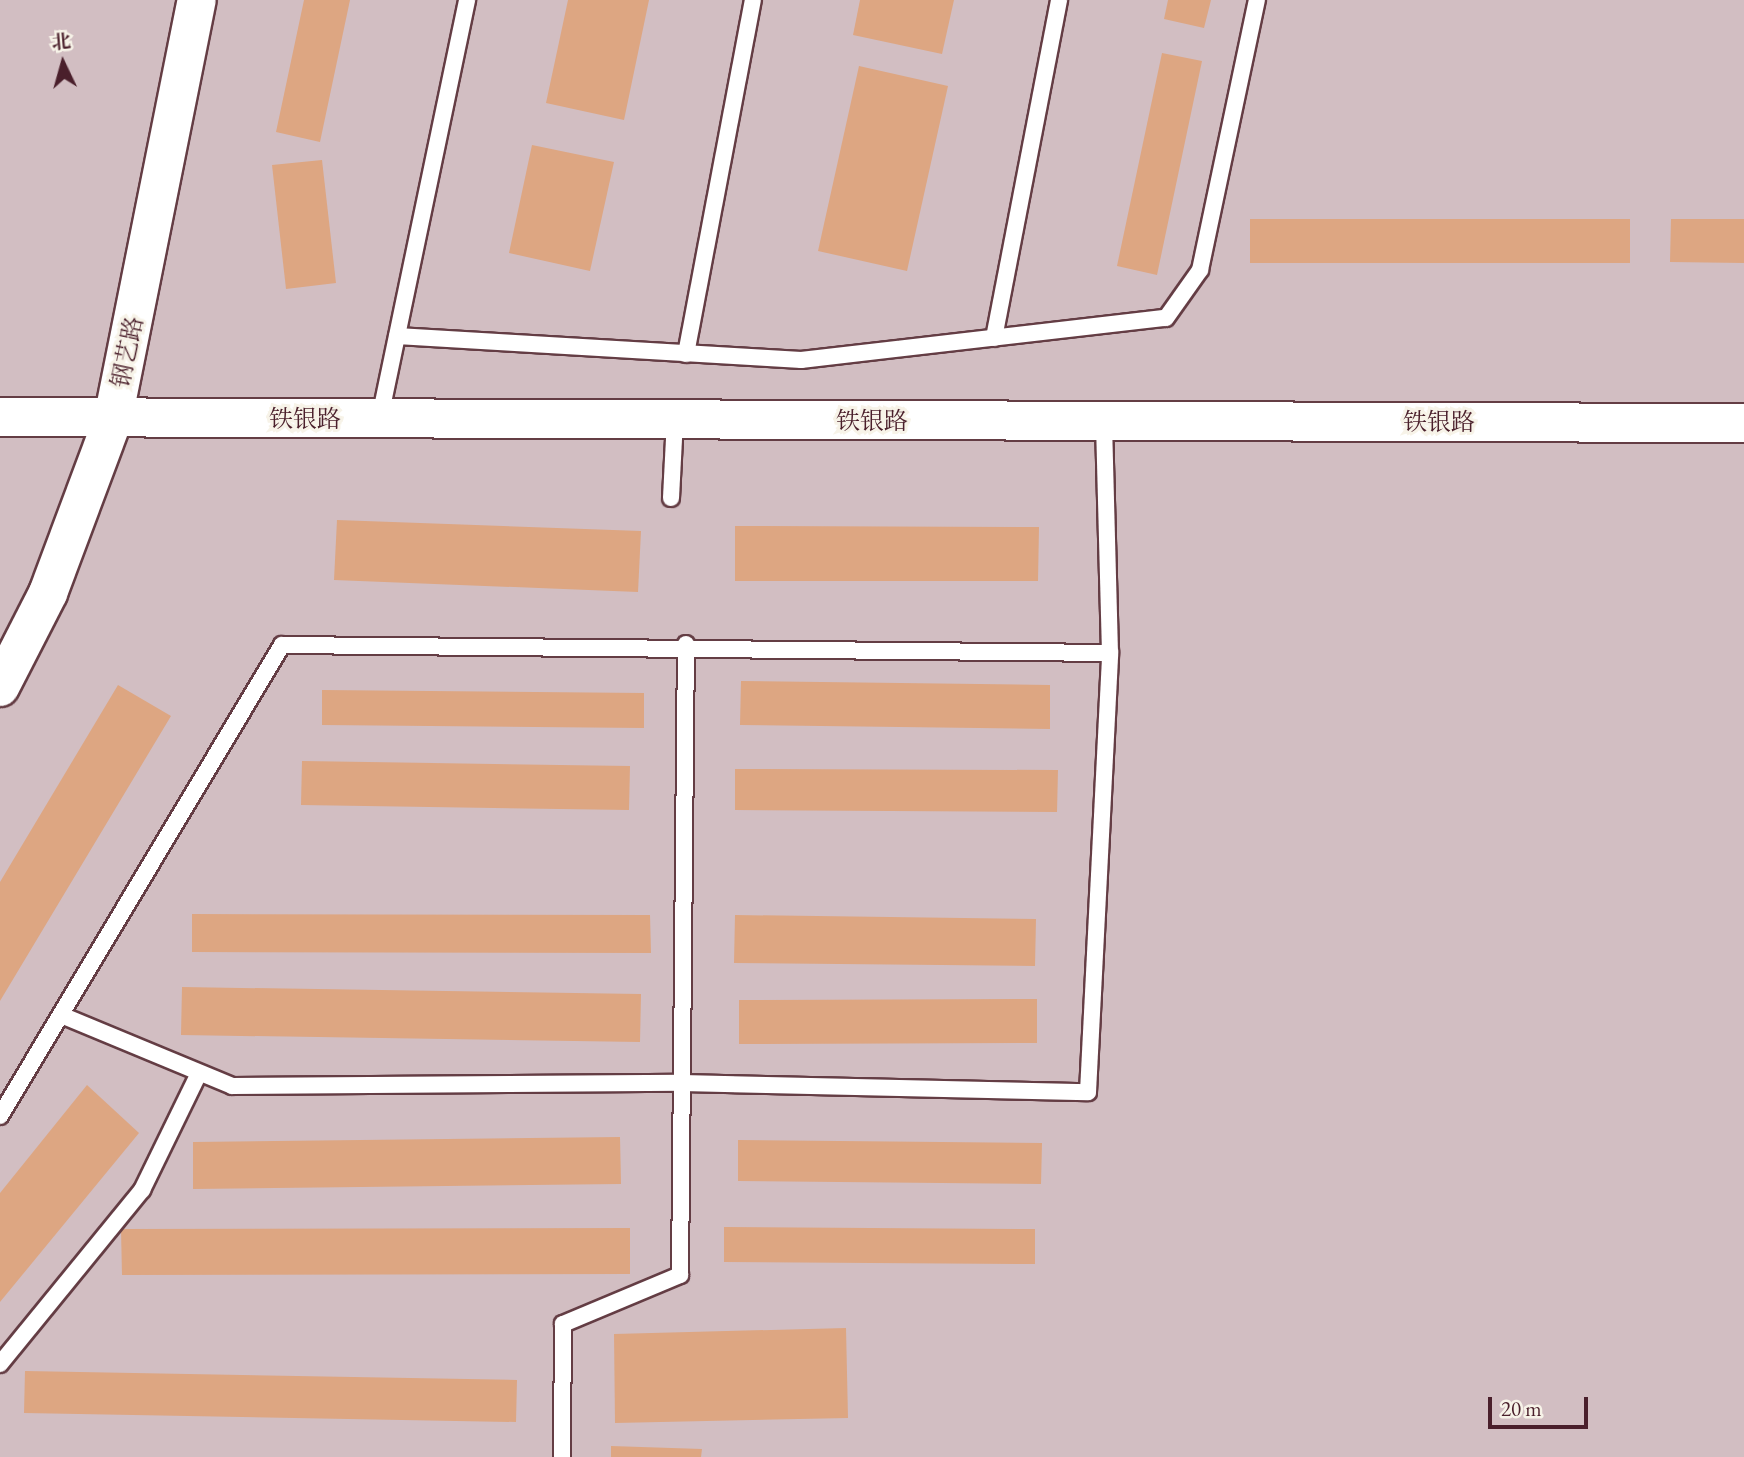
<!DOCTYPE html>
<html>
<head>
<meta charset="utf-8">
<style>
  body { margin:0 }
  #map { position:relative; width:1744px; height:1457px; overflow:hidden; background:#f4e8d3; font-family:"EB Garamond","Noto Serif SC",serif }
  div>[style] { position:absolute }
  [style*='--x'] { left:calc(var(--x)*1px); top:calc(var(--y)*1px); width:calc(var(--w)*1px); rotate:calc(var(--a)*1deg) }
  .industrial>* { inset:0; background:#d2bec2 }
  .building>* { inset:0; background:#dda682 }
  .roads { filter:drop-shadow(2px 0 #643d44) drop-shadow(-2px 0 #643d44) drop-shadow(0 2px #643d44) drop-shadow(0 -2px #643d44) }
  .lane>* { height:16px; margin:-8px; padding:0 8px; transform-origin:8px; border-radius:8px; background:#fff }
  .secondary>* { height:38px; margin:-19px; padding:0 19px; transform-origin:19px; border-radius:19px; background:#fff }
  span { translate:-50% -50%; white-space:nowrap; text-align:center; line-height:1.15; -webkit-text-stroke:6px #f7f3e8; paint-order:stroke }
  .street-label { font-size:24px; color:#4a1f2b }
  .north { position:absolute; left:28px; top:28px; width:70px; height:70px; -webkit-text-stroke:5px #f7f3e8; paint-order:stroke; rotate:355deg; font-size:19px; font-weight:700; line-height:28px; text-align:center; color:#4a1f2b }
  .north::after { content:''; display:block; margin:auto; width:24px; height:32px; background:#4a1f2b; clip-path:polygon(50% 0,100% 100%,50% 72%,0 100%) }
  .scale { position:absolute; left:1488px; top:1397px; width:100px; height:32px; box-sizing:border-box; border:4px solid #4a1f2b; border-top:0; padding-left:9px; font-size:21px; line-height:24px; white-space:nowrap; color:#4a1f2b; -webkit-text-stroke:5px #f7f3e8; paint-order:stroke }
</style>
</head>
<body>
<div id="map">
  <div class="industrial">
    <div style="clip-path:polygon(0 0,1744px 0,1744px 1457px,0 1457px)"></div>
  </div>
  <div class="building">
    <div style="clip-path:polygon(304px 0,350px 0,320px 142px,276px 132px)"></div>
    <div style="clip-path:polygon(568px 0,649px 0,624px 120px,546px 103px)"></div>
    <div style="clip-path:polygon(860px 0,954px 0,942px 54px,853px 35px)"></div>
    <div style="clip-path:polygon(1168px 0,1211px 0,1204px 28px,1164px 19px)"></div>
    <div style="clip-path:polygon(1162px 53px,1202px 61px,1157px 275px,1117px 266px)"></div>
    <div style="clip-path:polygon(859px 66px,948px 86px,907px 271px,818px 251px)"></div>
    <div style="clip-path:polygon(532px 145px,614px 162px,590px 271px,509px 253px)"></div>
    <div style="clip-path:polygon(322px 160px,336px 283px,286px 289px,272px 165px)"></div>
    <div style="clip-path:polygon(1250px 219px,1630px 219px,1630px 263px,1250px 263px)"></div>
    <div style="clip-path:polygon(1671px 219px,1744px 219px,1744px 263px,1670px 262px)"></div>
    <div style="clip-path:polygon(337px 520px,641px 531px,638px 592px,334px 580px)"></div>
    <div style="clip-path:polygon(735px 526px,1039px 527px,1038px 581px,735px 581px)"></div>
    <div style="clip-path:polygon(741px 681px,1050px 685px,1050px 729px,740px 725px)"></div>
    <div style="clip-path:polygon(118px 685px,171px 716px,0 1001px,0 882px)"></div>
    <div style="clip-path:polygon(322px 690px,644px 693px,644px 728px,322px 725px)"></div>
    <div style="clip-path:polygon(302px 761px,630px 766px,629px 810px,301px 805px)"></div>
    <div style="clip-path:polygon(735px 769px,1058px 770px,1057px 812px,735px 810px)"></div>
    <div style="clip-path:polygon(192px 914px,650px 915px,651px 953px,192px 952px)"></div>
    <div style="clip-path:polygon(735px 915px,1036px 919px,1035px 966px,734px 963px)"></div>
    <div style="clip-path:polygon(182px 987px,641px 994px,640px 1042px,181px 1035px)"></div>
    <div style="clip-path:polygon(1037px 999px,1037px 1043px,739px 1044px,739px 1000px)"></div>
    <div style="clip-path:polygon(87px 1085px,139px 1133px,0 1302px,0 1193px)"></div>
    <div style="clip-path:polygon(620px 1137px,621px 1184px,193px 1189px,193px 1142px)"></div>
    <div style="clip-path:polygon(738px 1140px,1042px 1143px,1041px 1184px,738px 1181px)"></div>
    <div style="clip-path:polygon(724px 1227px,1035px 1229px,1035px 1264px,724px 1262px)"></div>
    <div style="clip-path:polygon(630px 1228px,630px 1274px,122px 1275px,121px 1229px)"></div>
    <div style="clip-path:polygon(846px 1328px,848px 1418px,615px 1423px,614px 1334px)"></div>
    <div style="clip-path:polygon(25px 1371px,517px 1380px,516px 1422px,24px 1413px)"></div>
    <div style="clip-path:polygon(611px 1446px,702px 1449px,701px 1457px,611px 1457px)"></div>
  </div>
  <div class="roads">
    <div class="lane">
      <div style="--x:397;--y:336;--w:405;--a:3.4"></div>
      <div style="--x:801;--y:360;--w:367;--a:-6.6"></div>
      <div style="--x:1166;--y:318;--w:59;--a:-54.7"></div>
      <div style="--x:1200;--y:270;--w:276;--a:-78.1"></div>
      <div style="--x:994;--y:338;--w:344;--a:-79.1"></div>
      <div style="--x:686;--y:354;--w:360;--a:-79.3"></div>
      <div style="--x:380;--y:417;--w:426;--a:-78.2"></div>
      <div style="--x:671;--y:498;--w:78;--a:-87.1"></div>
      <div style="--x:61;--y:1015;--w:185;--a:22.5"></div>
      <div style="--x:232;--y:1086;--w:450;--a:-0.4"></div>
      <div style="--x:682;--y:1083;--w:406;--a:1.3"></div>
      <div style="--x:1088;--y:1092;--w:440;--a:-87.1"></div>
      <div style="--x:0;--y:1116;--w:549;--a:-59.09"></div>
      <div style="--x:282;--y:645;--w:828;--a:0.55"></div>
      <div style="--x:1110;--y:653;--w:231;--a:-91.5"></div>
      <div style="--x:0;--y:1364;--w:225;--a:-50.8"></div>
      <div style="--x:142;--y:1190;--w:130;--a:-64"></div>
      <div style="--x:562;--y:1457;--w:133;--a:-89.6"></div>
      <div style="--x:563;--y:1324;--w:127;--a:-22.7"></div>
      <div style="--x:680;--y:1275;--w:631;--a:-89.46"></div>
    </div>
    <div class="secondary">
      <div style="--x:0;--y:417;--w:1744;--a:0.2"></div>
      <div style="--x:0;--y:687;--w:106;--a:-62.9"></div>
      <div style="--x:48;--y:593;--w:186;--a:-69.5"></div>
      <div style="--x:113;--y:419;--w:427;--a:-78.7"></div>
    </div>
  </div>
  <div class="street-label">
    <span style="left:127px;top:352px;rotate:-78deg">钢艺路</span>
    <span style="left:305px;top:419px">铁银路</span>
    <span style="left:872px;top:421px">铁银路</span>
    <span style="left:1439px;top:422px">铁银路</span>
  </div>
  <div class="north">北</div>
  <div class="scale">20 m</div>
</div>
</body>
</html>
